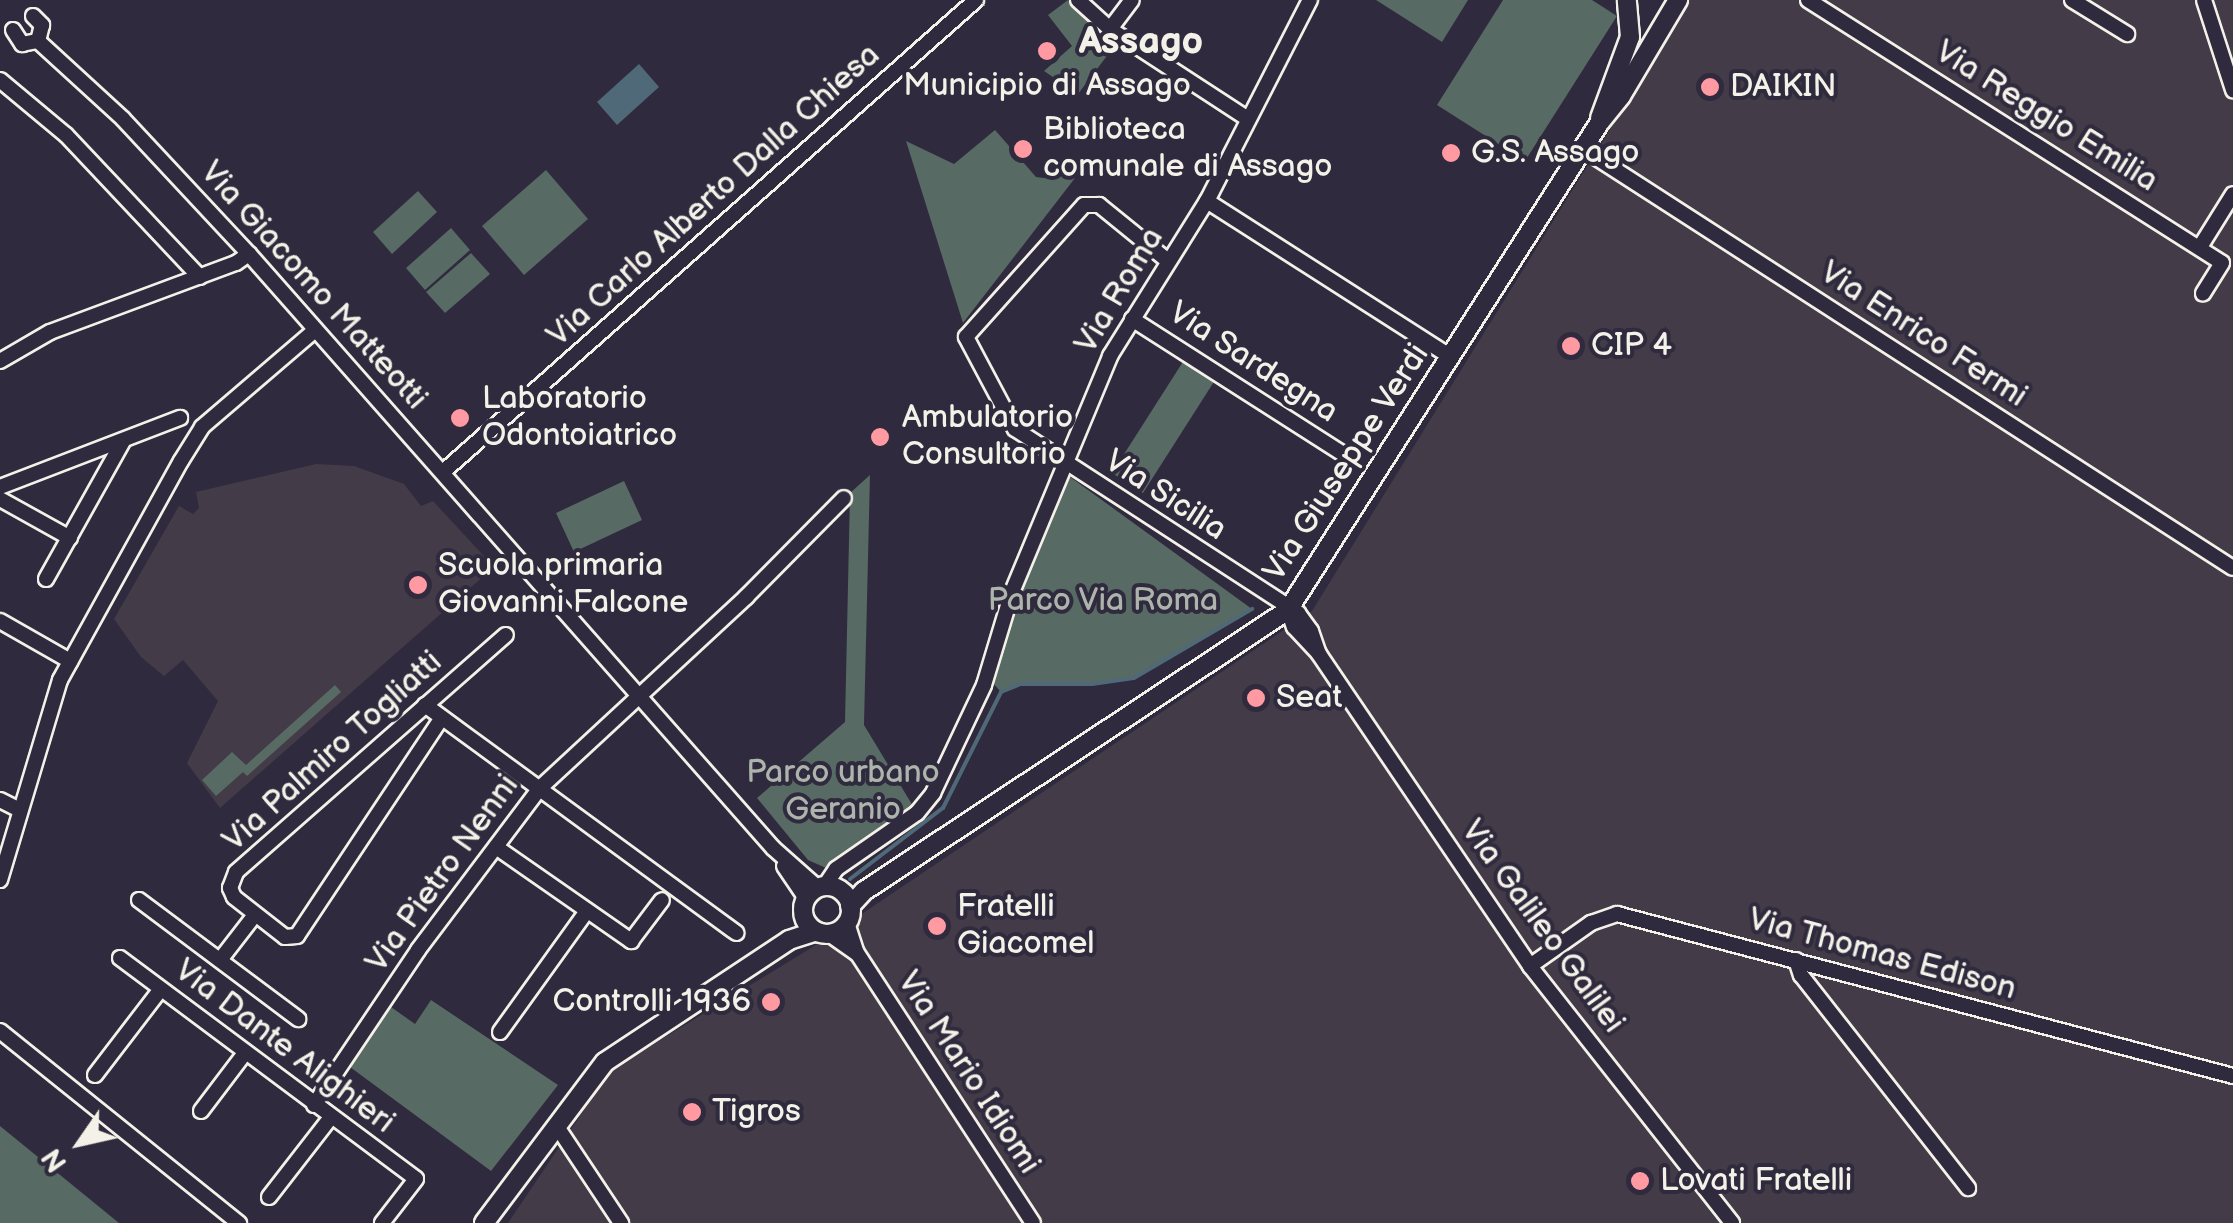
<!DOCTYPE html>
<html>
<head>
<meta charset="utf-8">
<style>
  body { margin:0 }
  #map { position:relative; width:2233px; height:1223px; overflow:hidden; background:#2f2a3d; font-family:"Balsamiq Sans",sans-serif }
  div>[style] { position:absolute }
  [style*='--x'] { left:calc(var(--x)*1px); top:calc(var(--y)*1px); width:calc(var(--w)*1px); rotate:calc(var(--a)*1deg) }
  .built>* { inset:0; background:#433b47 }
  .green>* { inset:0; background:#576a63 }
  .water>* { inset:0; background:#506978 }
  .stream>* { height:4px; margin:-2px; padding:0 2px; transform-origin:2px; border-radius:2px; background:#506978 }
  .roads { filter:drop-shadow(2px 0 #f4f1e8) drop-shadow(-2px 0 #f4f1e8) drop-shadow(0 2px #f4f1e8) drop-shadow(0 -2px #f4f1e8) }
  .minor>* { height:14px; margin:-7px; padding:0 7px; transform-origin:7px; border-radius:7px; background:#2f2a3d }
  .major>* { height:18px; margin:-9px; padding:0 9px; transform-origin:9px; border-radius:9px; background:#2f2a3d }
  .major>.ring { margin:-9px; padding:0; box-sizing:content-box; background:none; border:18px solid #2f2a3d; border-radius:50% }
  .dots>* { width:28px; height:28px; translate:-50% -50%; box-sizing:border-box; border:5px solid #2f2a3d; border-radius:50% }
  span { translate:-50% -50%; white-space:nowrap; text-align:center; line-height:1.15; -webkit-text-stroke:8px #2f2a3d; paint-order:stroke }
  .poi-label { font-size:32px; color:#f4f1e8 }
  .left { translate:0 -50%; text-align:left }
  .right { translate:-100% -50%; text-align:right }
  .street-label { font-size:32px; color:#f4f1e8 }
  .park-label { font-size:32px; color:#adb4ac }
  .quarter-label { font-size:38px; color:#f4f1e8; font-weight:700 }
  .north { position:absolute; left:30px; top:1093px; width:100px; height:100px; -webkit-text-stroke:8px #2f2a3d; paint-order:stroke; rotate:236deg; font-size:28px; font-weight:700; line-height:40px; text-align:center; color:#f4f1e8 }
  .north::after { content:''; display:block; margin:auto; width:35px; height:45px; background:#f4f1e8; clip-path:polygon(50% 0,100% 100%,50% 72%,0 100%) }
</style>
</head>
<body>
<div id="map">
  <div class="built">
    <div style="clip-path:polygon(1690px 0,2233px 0,2233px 1223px,508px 1223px,611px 1070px,811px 948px,1312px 611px)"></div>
    <div style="clip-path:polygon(316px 464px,354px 466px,404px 484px,421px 506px,433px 501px,494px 567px,220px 808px,187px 763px,218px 701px,183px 660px,164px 676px,141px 657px,114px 619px,179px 506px,193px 514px,199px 508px,196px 492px)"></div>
  </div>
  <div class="green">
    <div style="clip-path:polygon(1068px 0,1116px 44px,1078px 94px,1044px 71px,1072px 46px,1048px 15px)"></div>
    <div style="clip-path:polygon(1376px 0,1468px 0,1442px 42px)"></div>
    <div style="clip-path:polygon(1503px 0,1592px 0,1617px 16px,1525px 161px,1437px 105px)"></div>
    <div style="clip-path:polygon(995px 130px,1036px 177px,1052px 179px,1063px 167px,1075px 178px,963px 323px,906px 141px,954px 164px)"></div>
    <div style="clip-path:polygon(546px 170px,588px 219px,524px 275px,482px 226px)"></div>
    <div style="clip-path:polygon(418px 191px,437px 212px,392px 254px,373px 232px)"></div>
    <div style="clip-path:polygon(451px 228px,470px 250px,425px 290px,406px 268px)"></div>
    <div style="clip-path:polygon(471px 253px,490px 274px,445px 313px,426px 292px)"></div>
    <div style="clip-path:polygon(1186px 357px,1217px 377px,1143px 493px,1112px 473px)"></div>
    <div style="clip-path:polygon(1066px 474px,1252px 609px,1134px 678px,1092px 684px,1021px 684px,1001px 692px,991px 681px,1017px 598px)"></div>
    <div style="clip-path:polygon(870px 475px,864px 725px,913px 806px,826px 868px,808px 860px,757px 798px,845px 722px,850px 493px)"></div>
    <div style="clip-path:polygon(624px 481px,642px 520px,574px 552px,556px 513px)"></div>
    <div style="clip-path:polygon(335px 685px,341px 692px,247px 776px,243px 772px,216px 796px,202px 780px,232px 752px,246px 765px)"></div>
    <div style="clip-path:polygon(431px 1000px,558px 1085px,491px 1171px,350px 1067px,391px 1007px,415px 1024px)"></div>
    <div style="clip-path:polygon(0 1126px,119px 1223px,0 1223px)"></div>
  </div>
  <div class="water">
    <div style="clip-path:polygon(639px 64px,659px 87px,617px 125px,597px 102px)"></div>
  </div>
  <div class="stream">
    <div style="--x:850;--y:879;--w:117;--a:-37.4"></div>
    <div style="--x:943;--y:808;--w:130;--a:-63.4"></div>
    <div style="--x:1001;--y:692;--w:22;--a:-22"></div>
    <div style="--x:1021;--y:684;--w:71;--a:0"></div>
    <div style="--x:1092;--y:684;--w:42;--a:-8.1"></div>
    <div style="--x:1134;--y:678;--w:137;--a:-30.3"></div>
  </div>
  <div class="roads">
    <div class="minor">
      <div style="--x:1078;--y:0;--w:43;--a:42.2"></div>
      <div style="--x:1110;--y:29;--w:165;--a:33.1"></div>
      <div style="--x:1808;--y:0;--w:490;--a:32.4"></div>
      <div style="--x:2222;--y:263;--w:36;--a:122"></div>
      <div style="--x:2072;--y:0;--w:65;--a:31.7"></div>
      <div style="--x:2204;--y:0;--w:95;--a:72.1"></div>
      <div style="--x:33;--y:16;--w:13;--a:45"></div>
      <div style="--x:42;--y:25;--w:16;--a:104"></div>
      <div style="--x:1110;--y:29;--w:36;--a:-53"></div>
      <div style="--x:13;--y:30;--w:17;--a:57"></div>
      <div style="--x:22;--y:44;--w:16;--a:-11"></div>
      <div style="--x:38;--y:41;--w:115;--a:42.5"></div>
      <div style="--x:123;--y:119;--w:185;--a:47"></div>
      <div style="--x:249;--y:254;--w:792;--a:48.58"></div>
      <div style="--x:773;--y:848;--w:60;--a:41.6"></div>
      <div style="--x:0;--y:80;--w:86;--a:39.8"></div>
      <div style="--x:66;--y:135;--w:195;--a:46.7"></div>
      <div style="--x:1583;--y:149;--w:773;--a:32.81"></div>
      <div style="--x:1207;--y:201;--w:290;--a:32.6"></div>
      <div style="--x:2200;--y:247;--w:62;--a:-58.1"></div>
      <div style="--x:1168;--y:261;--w:89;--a:-140.9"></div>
      <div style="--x:1099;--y:205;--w:15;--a:180"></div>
      <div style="--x:1084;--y:205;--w:177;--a:131.8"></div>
      <div style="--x:966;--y:337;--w:104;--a:62"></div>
      <div style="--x:1015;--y:429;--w:338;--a:33"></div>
      <div style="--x:1298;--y:613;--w:22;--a:54"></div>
      <div style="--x:1311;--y:631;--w:24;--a:71"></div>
      <div style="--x:1132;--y:319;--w:250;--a:32.6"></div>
      <div style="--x:0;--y:361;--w:58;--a:-30.1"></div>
      <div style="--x:50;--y:332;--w:198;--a:-20.4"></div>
      <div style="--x:236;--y:263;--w:16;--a:-35"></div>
      <div style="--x:443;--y:472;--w:712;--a:-41.53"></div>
      <div style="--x:0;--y:487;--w:193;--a:-21"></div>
      <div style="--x:0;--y:499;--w:80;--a:29.1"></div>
      <div style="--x:46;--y:579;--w:158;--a:-60.8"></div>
      <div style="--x:1288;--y:610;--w:18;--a:71"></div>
      <div style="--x:1294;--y:627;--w:37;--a:47"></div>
      <div style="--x:1319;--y:654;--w:377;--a:55.9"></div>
      <div style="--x:1530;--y:966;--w:327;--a:51.8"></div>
      <div style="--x:0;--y:621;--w:81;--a:29.7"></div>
      <div style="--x:425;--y:705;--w:386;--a:36.2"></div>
      <div style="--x:441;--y:719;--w:260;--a:123.6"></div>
      <div style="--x:297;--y:936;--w:12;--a:175"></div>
      <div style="--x:285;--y:937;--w:65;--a:-141.9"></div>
      <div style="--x:234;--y:897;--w:10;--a:-114"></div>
      <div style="--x:230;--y:888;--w:17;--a:-69"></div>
      <div style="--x:236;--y:872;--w:359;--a:-41.3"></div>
      <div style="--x:0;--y:800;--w:20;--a:27"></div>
      <div style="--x:496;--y:847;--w:165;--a:34.8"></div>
      <div style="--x:631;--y:941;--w:51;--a:-52.9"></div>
      <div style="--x:784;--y:866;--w:40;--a:56"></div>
      <div style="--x:0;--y:880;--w:209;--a:-73.3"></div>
      <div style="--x:60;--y:680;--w:250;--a:-61.1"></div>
      <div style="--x:181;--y:461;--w:40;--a:-58"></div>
      <div style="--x:202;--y:427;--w:149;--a:-40.6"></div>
      <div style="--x:824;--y:887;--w:22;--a:-56"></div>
      <div style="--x:836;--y:869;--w:98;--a:-34.7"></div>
      <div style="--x:917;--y:813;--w:26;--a:-51"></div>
      <div style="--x:933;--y:793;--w:119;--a:-64.7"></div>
      <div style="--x:984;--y:685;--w:97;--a:-73.2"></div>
      <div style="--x:1012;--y:592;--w:256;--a:-67.4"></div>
      <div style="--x:1110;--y:356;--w:183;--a:-58"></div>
      <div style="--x:1207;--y:201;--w:226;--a:-62.9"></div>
      <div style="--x:139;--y:900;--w:199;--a:36.8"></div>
      <div style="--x:847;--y:923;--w:32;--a:72"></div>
      <div style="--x:857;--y:953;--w:322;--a:56.9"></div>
      <div style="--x:829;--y:934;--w:33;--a:35"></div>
      <div style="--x:120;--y:958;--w:369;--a:36.7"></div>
      <div style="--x:416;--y:1179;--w:56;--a:127.7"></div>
      <div style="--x:220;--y:960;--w:56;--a:-52.3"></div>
      <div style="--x:1796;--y:960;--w:16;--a:72"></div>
      <div style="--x:1801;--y:975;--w:271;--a:51.9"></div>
      <div style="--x:1530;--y:966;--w:75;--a:-35.2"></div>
      <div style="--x:1591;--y:923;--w:28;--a:-19"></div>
      <div style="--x:1617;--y:914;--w:637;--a:14.73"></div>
      <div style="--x:0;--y:1031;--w:307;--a:38.8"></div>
      <div style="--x:500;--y:1032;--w:149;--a:-54.3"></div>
      <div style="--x:95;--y:1075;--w:108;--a:-52.5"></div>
      <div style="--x:314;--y:1105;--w:187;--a:-56.1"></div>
      <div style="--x:418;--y:950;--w:204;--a:-53"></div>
      <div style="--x:541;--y:787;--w:280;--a:-42.8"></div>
      <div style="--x:746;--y:597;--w:139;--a:-45.3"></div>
      <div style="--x:201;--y:1111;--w:73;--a:-52.8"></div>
      <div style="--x:556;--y:1125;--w:118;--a:56.4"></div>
      <div style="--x:269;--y:1197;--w:101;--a:-52.2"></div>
    </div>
    <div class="major">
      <div style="--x:1600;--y:118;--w:86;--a:-69.7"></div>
      <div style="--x:1630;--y:37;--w:37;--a:-95"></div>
      <div class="ring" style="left:803px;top:886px;width:30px;height:30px"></div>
      <div style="--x:850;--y:906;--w:21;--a:-47"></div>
      <div style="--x:864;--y:891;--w:509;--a:-33.53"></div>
      <div style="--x:1288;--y:610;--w:579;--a:-57.41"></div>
      <div style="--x:1600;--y:122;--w:33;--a:-51"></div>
      <div style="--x:1621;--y:96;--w:112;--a:-59.3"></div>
      <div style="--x:484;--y:1223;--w:201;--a:-53.1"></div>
      <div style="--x:605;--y:1062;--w:221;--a:-33.5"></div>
      <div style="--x:789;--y:940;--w:28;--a:-18"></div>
    </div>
  </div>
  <div class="dots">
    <div style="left:1047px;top:51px;background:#ff9aa2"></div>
    <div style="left:1710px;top:87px;background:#ff9aa2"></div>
    <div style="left:1023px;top:149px;background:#ff9aa2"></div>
    <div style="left:1451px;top:153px;background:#ff9aa2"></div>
    <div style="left:1571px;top:346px;background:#ff9aa2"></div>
    <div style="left:460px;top:418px;background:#ff9aa2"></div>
    <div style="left:880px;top:437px;background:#ff9aa2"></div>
    <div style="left:418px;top:585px;background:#ff9aa2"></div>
    <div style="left:1256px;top:698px;background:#ff9aa2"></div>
    <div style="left:937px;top:926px;background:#ff9aa2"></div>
    <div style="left:771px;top:1002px;background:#ff9aa2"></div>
    <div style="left:692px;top:1112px;background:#ff9aa2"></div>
    <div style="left:1640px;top:1181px;background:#ff9aa2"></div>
  </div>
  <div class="poi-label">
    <span style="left:1047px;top:86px">Municipio di Assago</span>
    <span class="left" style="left:1730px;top:87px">DAIKIN</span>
    <span class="left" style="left:1043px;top:149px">Biblioteca<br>comunale di Assago</span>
    <span class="left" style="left:1471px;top:153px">G.S. Assago</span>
    <span class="left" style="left:1591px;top:346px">CIP 4</span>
    <span class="left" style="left:482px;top:418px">Laboratorio<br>Odontoiatrico</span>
    <span class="left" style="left:902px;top:437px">Ambulatorio<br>Consultorio</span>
    <span class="left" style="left:438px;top:585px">Scuola primaria<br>Giovanni Falcone</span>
    <span class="left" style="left:1276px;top:698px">Seat</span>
    <span class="left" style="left:957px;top:926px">Fratelli<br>Giacomel</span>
    <span class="right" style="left:751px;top:1002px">Controlli 1936</span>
    <span class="left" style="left:712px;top:1112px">Tigros</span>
    <span class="left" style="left:1660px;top:1181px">Lovati Fratelli</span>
  </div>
  <div class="street-label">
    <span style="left:2046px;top:117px;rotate:32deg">Via Reggio Emilia</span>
    <span style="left:714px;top:196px;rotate:-42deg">Via Carlo Alberto Dalla Chiesa</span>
    <span style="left:313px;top:286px;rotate:48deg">Via Giacomo Matteotti</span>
    <span style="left:1120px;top:291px;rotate:-59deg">Via Roma</span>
    <span style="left:1923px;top:335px;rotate:33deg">Via Enrico Fermi</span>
    <span style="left:1253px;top:363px;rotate:33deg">Via Sardegna</span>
    <span style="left:1347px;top:463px;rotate:-57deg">Via Giuseppe Verdi</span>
    <span style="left:1165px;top:496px;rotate:33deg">Via Sicilia</span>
    <span style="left:333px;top:752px;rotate:-42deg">Via Palmiro Togliatti</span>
    <span style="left:443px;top:874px;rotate:-54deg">Via Pietro Nenni</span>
    <span style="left:1542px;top:927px;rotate:54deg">Via Galileo Galilei</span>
    <span style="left:1882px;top:955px;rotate:15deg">Via Thomas Edison</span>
    <span style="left:284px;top:1047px;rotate:37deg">Via Dante Alighieri</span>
    <span style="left:968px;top:1073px;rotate:57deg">Via Mario Idiomi</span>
  </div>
  <div class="park-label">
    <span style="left:1103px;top:601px">Parco Via Roma</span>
    <span style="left:843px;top:792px">Parco urbano<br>Geranio</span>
  </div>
  <div class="quarter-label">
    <span style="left:1141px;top:42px">Assago</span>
  </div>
  <div class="north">N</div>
</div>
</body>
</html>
